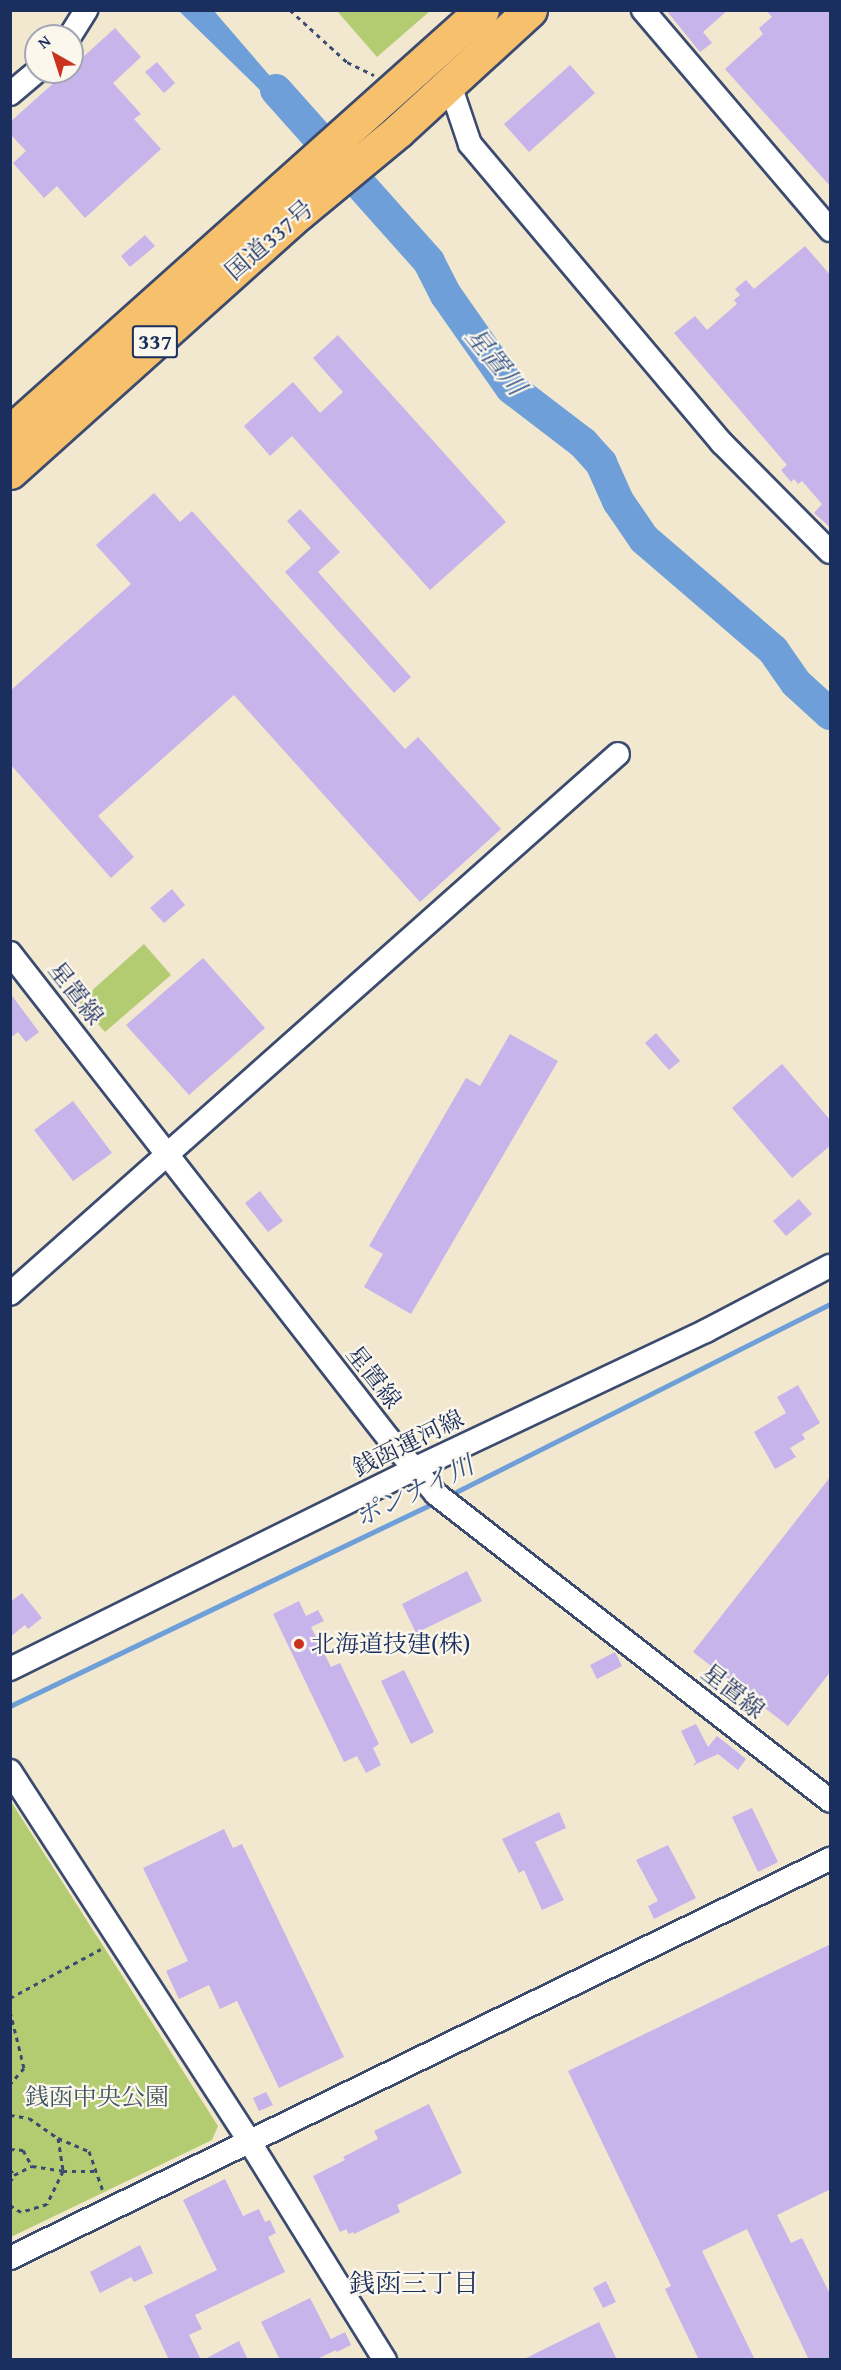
<!DOCTYPE html>
<html>
<head>
<meta charset="utf-8">
<style>
  body { margin:0 }
  #map { position:relative; width:841px; height:2370px; overflow:hidden; background:#f2e8cf; font-family:"Gentium Book Plus","Noto Serif JP",serif }
  div>[style] { position:absolute }
  [style*='--x'] { left:calc(var(--x)*1px); top:calc(var(--y)*1px); width:calc(var(--w)*1px); rotate:calc(var(--a)*1deg) }
  .green>* { inset:0; background:#b4cc71 }
  .water>* { inset:0; background:#6f9fd8 }
  .stream>* { height:5px; margin:-2.5px; padding:0 2.5px; transform-origin:2.5px; border-radius:2.5px; background:#6f9fd8 }
  .river>* { height:32px; margin:-16px; padding:0 16px; transform-origin:16px; border-radius:16px; background:#6f9fd8 }
  .building>* { inset:0; background:#c6b4eb }
  .path>* { height:3px; margin-top:-1.5px; transform-origin:0; background:repeating-linear-gradient(90deg,#3b4b6f 0 4.5px,transparent 0 9px) }
  .roads { filter:drop-shadow(2px 0 #3b4b6f) drop-shadow(-2px 0 #3b4b6f) drop-shadow(0 2px #3b4b6f) drop-shadow(0 -2px #3b4b6f) }
  .minor>* { height:22px; margin:-11px; padding:0 11px; transform-origin:11px; border-radius:11px; background:#fff }
  .highway>* { height:33px; margin:-16.5px; padding:0 16.5px; transform-origin:16.5px; border-radius:16.5px; background:#f7c06c }
  .dots>* { width:16px; height:16px; translate:-50% -50%; box-sizing:border-box; border:3px solid #fbf7ec; border-radius:50% }
  span { translate:-50% -50%; white-space:nowrap; text-align:center; line-height:1.15; -webkit-text-stroke:4.5px #fbf7ec; paint-order:stroke }
  .shield-label span { padding:2px 4px; background:#fbf7ec; border:2px solid; border-radius:4px; -webkit-text-stroke-width:0 }
  .shield-label { font-size:22px; color:#1b2f5e; font-weight:700 }
  .street-label { font-size:24px; color:#1b2f5e }
  .poi-label { font-size:24px; color:#1b2f5e }
  .left { translate:0 -50%; text-align:left }
  .park-label { font-size:24px; color:#415663 }
  .water-label { font-size:26px; color:#385689; font-style:italic }
  .neighbourhood-label { font-size:26px; color:#1b2f5e }
  .frame { position:absolute; inset:0; border:12px solid #1b2f5e; pointer-events:none }
  .north { position:absolute; left:24px; top:24px; width:60px; height:60px; box-sizing:border-box; background:#fbf7ec; border:2px solid #a1a7b3; border-radius:50%; rotate:321deg; font-size:16px; font-weight:700; line-height:24px; text-align:center; color:#1b2f5e }
  .north::after { content:''; display:block; margin:auto; width:21px; height:27px; background:#c8321e; clip-path:polygon(50% 0,100% 100%,50% 72%,0 100%) }
</style>
</head>
<body>
<div id="map">
  <div class="green">
    <div style="clip-path:polygon(337px 11px,430px 11px,377px 57px)"></div>
    <div style="clip-path:polygon(144px 944px,171px 975px,105px 1032px,79px 1002px)"></div>
    <div style="clip-path:polygon(10px 1800px,218px 2126px,212px 2140px,11px 2237px)"></div>
  </div>
  <div class="water">
    <div style="clip-path:polygon(179px 11px,214px 11px,308px 120px,299px 128px)"></div>
  </div>
  <div class="stream">
    <div style="--x:448;--y:1496;--w:428;--a:-26.7"></div>
    <div style="--x:10;--y:1706;--w:474;--a:-25.6"></div>
  </div>
  <div class="river">
    <div style="--x:276;--y:90;--w:230;--a:48.3"></div>
    <div style="--x:429;--y:262;--w:37;--a:63"></div>
    <div style="--x:446;--y:295;--w:113;--a:55"></div>
    <div style="--x:511;--y:388;--w:91;--a:37.4"></div>
    <div style="--x:583;--y:443;--w:27;--a:48"></div>
    <div style="--x:601;--y:463;--w:42;--a:65.9"></div>
    <div style="--x:618;--y:501;--w:46;--a:55.6"></div>
    <div style="--x:644;--y:539;--w:170;--a:40.7"></div>
    <div style="--x:773;--y:650;--w:40;--a:55.1"></div>
    <div style="--x:796;--y:683;--w:46;--a:42.4"></div>
  </div>
  <div class="building">
    <div style="clip-path:polygon(666px 10px,728px 10px,703px 32px,712px 43px,700px 52px)"></div>
    <div style="clip-path:polygon(766px 10px,831px 10px,831px 187px,725px 69px,763px 34px,759px 28px,772px 17px)"></div>
    <div style="clip-path:polygon(115px 28px,141px 57px,113px 83px,141px 114px,134px 119px,161px 149px,85px 218px,57px 186px,44px 198px,13px 163px,26px 151px,10px 134px,10px 122px,66px 72px,72px 72px,72px 67px)"></div>
    <div style="clip-path:polygon(157px 62px,175px 83px,164px 93px,145px 72px)"></div>
    <div style="clip-path:polygon(570px 65px,595px 93px,529px 152px,504px 124px)"></div>
    <div style="clip-path:polygon(145px 235px,155px 246px,130px 267px,121px 256px)"></div>
    <div style="clip-path:polygon(805px 246px,831px 276px,831px 528px,814px 513px,822px 504px,802px 481px,798px 484px,794px 479px,791px 482px,781px 470px,787px 465px,674px 333px,695px 316px,707px 330px,737px 304px,734px 300px,740px 295px,735px 289px,746px 280px,754px 289px)"></div>
    <div style="clip-path:polygon(338px 335px,506px 522px,430px 590px,292px 436px,270px 456px,244px 426px,293px 382px,320px 413px,343px 392px,313px 358px)"></div>
    <div style="clip-path:polygon(154px 493px,180px 522px,192px 511px,405px 749px,418px 737px,501px 829px,420px 902px,234px 695px,98px 816px,134px 857px,111px 878px,10px 764px,10px 691px,131px 584px,96px 545px)"></div>
    <div style="clip-path:polygon(300px 509px,340px 552px,318px 572px,411px 677px,394px 693px,285px 572px,311px 548px,287px 521px)"></div>
    <div style="clip-path:polygon(172px 889px,185px 905px,164px 923px,150px 908px)"></div>
    <div style="clip-path:polygon(203px 958px,265px 1028px,189px 1095px,126px 1025px)"></div>
    <div style="clip-path:polygon(10px 993px,39px 1032px,26px 1042px,18px 1032px,10px 1038px)"></div>
    <div style="clip-path:polygon(656px 1033px,680px 1061px,669px 1070px,645px 1043px)"></div>
    <div style="clip-path:polygon(510px 1034px,558px 1061px,411px 1314px,364px 1287px,383px 1254px,369px 1246px,466px 1078px,480px 1086px)"></div>
    <div style="clip-path:polygon(782px 1064px,831px 1121px,831px 1145px,792px 1178px,732px 1108px)"></div>
    <div style="clip-path:polygon(73px 1101px,112px 1153px,73px 1181px,34px 1130px)"></div>
    <div style="clip-path:polygon(260px 1191px,283px 1221px,268px 1232px,245px 1203px)"></div>
    <div style="clip-path:polygon(799px 1199px,812px 1214px,786px 1236px,773px 1221px)"></div>
    <div style="clip-path:polygon(798px 1385px,820px 1423px,802px 1434px,805px 1439px,790px 1448px,796px 1457px,775px 1469px,754px 1432px,786px 1413px,777px 1397px)"></div>
    <div style="clip-path:polygon(831px 1476px,831px 1671px,788px 1726px,693px 1652px)"></div>
    <div style="clip-path:polygon(467px 1571px,482px 1601px,416px 1633px,402px 1604px)"></div>
    <div style="clip-path:polygon(22px 1593px,42px 1618px,28px 1629px,25px 1625px,10px 1637px,10px 1602px)"></div>
    <div style="clip-path:polygon(299px 1601px,306px 1616px,318px 1610px,324px 1621px,311px 1627px,331px 1667px,340px 1663px,379px 1744px,373px 1748px,381px 1765px,366px 1773px,357px 1756px,344px 1762px,273px 1614px)"></div>
    <div style="clip-path:polygon(615px 1652px,622px 1666px,597px 1679px,590px 1665px)"></div>
    <div style="clip-path:polygon(404px 1670px,434px 1732px,411px 1744px,381px 1681px)"></div>
    <div style="clip-path:polygon(696px 1724px,708px 1747px,717px 1736px,746px 1759px,738px 1770px,718px 1754px,692px 1766px,696px 1762px,681px 1731px)"></div>
    <div style="clip-path:polygon(752px 1808px,778px 1862px,758px 1872px,732px 1817px)"></div>
    <div style="clip-path:polygon(559px 1812px,566px 1828px,535px 1842px,564px 1900px,542px 1910px,524px 1870px,519px 1873px,502px 1839px)"></div>
    <div style="clip-path:polygon(224px 1829px,233px 1848px,242px 1844px,344px 2057px,279px 2088px,237px 2001px,220px 2009px,209px 1985px,179px 1999px,166px 1971px,188px 1961px,143px 1868px)"></div>
    <div style="clip-path:polygon(668px 1845px,696px 1898px,654px 1919px,648px 1906px,658px 1901px,636px 1860px)"></div>
    <div style="clip-path:polygon(831px 1944px,831px 2189px,777px 2215px,791px 2243px,802px 2238px,831px 2296px,831px 2360px,809px 2360px,747px 2229px,702px 2251px,755px 2360px,699px 2360px,665px 2289px,671px 2286px,568px 2071px)"></div>
    <div style="clip-path:polygon(266px 2092px,273px 2105px,259px 2111px,253px 2098px)"></div>
    <div style="clip-path:polygon(429px 2104px,462px 2173px,397px 2205px,400px 2212px,354px 2234px,353px 2232px,349px 2234px,346px 2229px,340px 2232px,313px 2176px,345px 2160px,343px 2157px,378px 2139px,374px 2131px)"></div>
    <div style="clip-path:polygon(225px 2179px,243px 2216px,259px 2209px,265px 2222px,270px 2220px,276px 2233px,268px 2237px,285px 2272px,195px 2315px,202px 2329px,189px 2335px,201px 2360px,169px 2360px,144px 2306px,217px 2270px,183px 2200px)"></div>
    <div style="clip-path:polygon(140px 2245px,153px 2273px,134px 2282px,131px 2277px,100px 2293px,90px 2272px)"></div>
    <div style="clip-path:polygon(606px 2281px,616px 2302px,603px 2308px,593px 2288px)"></div>
    <div style="clip-path:polygon(310px 2298px,331px 2339px,345px 2332px,351px 2345px,337px 2352px,335px 2348px,336px 2350px,315px 2360px,280px 2360px,261px 2322px)"></div>
    <div style="clip-path:polygon(599px 2322px,617px 2360px,522px 2360px)"></div>
    <div style="clip-path:polygon(239px 2341px,248px 2360px,203px 2360px)"></div>
  </div>
  <div class="path">
    <div style="--x:290;--y:10;--w:77;--a:42.4"></div>
    <div style="--x:347;--y:62;--w:30;--a:26"></div>
    <div style="--x:10;--y:1998;--w:103;--a:-28.3"></div>
    <div style="--x:10;--y:2011;--w:59;--a:76.2"></div>
    <div style="--x:24;--y:2068;--w:21;--a:131"></div>
    <div style="--x:10;--y:2115;--w:19;--a:9"></div>
    <div style="--x:29;--y:2118;--w:35;--a:35"></div>
    <div style="--x:58;--y:2138;--w:33;--a:81"></div>
    <div style="--x:63;--y:2171;--w:37;--a:116"></div>
    <div style="--x:47;--y:2204;--w:27;--a:163"></div>
    <div style="--x:21;--y:2212;--w:13;--a:-148"></div>
    <div style="--x:58;--y:2138;--w:34;--a:23"></div>
    <div style="--x:89;--y:2151;--w:42;--a:70.7"></div>
    <div style="--x:10;--y:2149;--w:13;--a:4"></div>
    <div style="--x:23;--y:2150;--w:18;--a:61"></div>
    <div style="--x:32;--y:2166;--w:31;--a:9"></div>
    <div style="--x:63;--y:2171;--w:34;--a:0"></div>
    <div style="--x:10;--y:2169;--w:7;--a:56"></div>
    <div style="--x:14;--y:2175;--w:20;--a:-27"></div>
    <div style="--x:10;--y:2182;--w:8;--a:-60"></div>
  </div>
  <div class="roads">
    <div class="minor">
      <div style="--x:643;--y:10;--w:289;--a:49.6"></div>
      <div style="--x:70;--y:36;--w:31;--a:-58"></div>
      <div style="--x:450;--y:85;--w:62;--a:71.3"></div>
      <div style="--x:470;--y:144;--w:391;--a:49.9"></div>
      <div style="--x:722;--y:443;--w:153;--a:45.3"></div>
      <div style="--x:10;--y:94;--w:34;--a:-40"></div>
      <div style="--x:10;--y:953;--w:616;--a:52.05"></div>
      <div style="--x:389;--y:1439;--w:72;--a:49.5"></div>
      <div style="--x:436;--y:1494;--w:499;--a:37.9"></div>
      <div style="--x:10;--y:1294;--w:813;--a:-41.61"></div>
      <div style="--x:10;--y:1669;--w:453;--a:-26.3"></div>
      <div style="--x:416;--y:1468;--w:321;--a:-25.3"></div>
      <div style="--x:706;--y:1331;--w:140;--a:-27.7"></div>
      <div style="--x:10;--y:1771;--w:440;--a:57.1"></div>
      <div style="--x:249;--y:2141;--w:258;--a:58.2"></div>
      <div style="--x:10;--y:2258;--w:912;--a:-25.95"></div>
    </div>
    <div class="highway">
      <div style="--x:10;--y:432;--w:633;--a:-41.8"></div>
      <div style="--x:10;--y:472;--w:388;--a:-41.9"></div>
      <div style="--x:299;--y:213;--w:129;--a:-39.6"></div>
      <div style="--x:398;--y:131;--w:179;--a:-42.5"></div>
    </div>
  </div>
  <div class="dots">
    <div style="left:299px;top:1644px;background:#c8321e"></div>
  </div>
  <div class="shield-label">
    <span style="left:155px;top:342px">337</span>
  </div>
  <div class="street-label">
    <span style="left:269px;top:240px;rotate:-41deg">国道337号</span>
    <span style="left:76px;top:993px;rotate:52deg">星置線</span>
    <span style="left:374px;top:1377px;rotate:52deg">星置線</span>
    <span style="left:408px;top:1443px;rotate:-26deg">銭函運河線</span>
    <span style="left:733px;top:1691px;rotate:38deg">星置線</span>
  </div>
  <div class="poi-label">
    <span class="left" style="left:311px;top:1644px">北海道技建(株)</span>
  </div>
  <div class="park-label">
    <span style="left:97px;top:2097px">銭函中央公園</span>
  </div>
  <div class="water-label">
    <span style="left:496px;top:361px;rotate:51deg">星置川</span>
    <span style="left:414px;top:1491px;rotate:-26deg">ポンナイ川</span>
  </div>
  <div class="neighbourhood-label">
    <span style="left:414px;top:2283px">銭函三丁目</span>
  </div>
  <div class="frame"></div>
  <div class="north">N</div>
</div>
</body>
</html>
